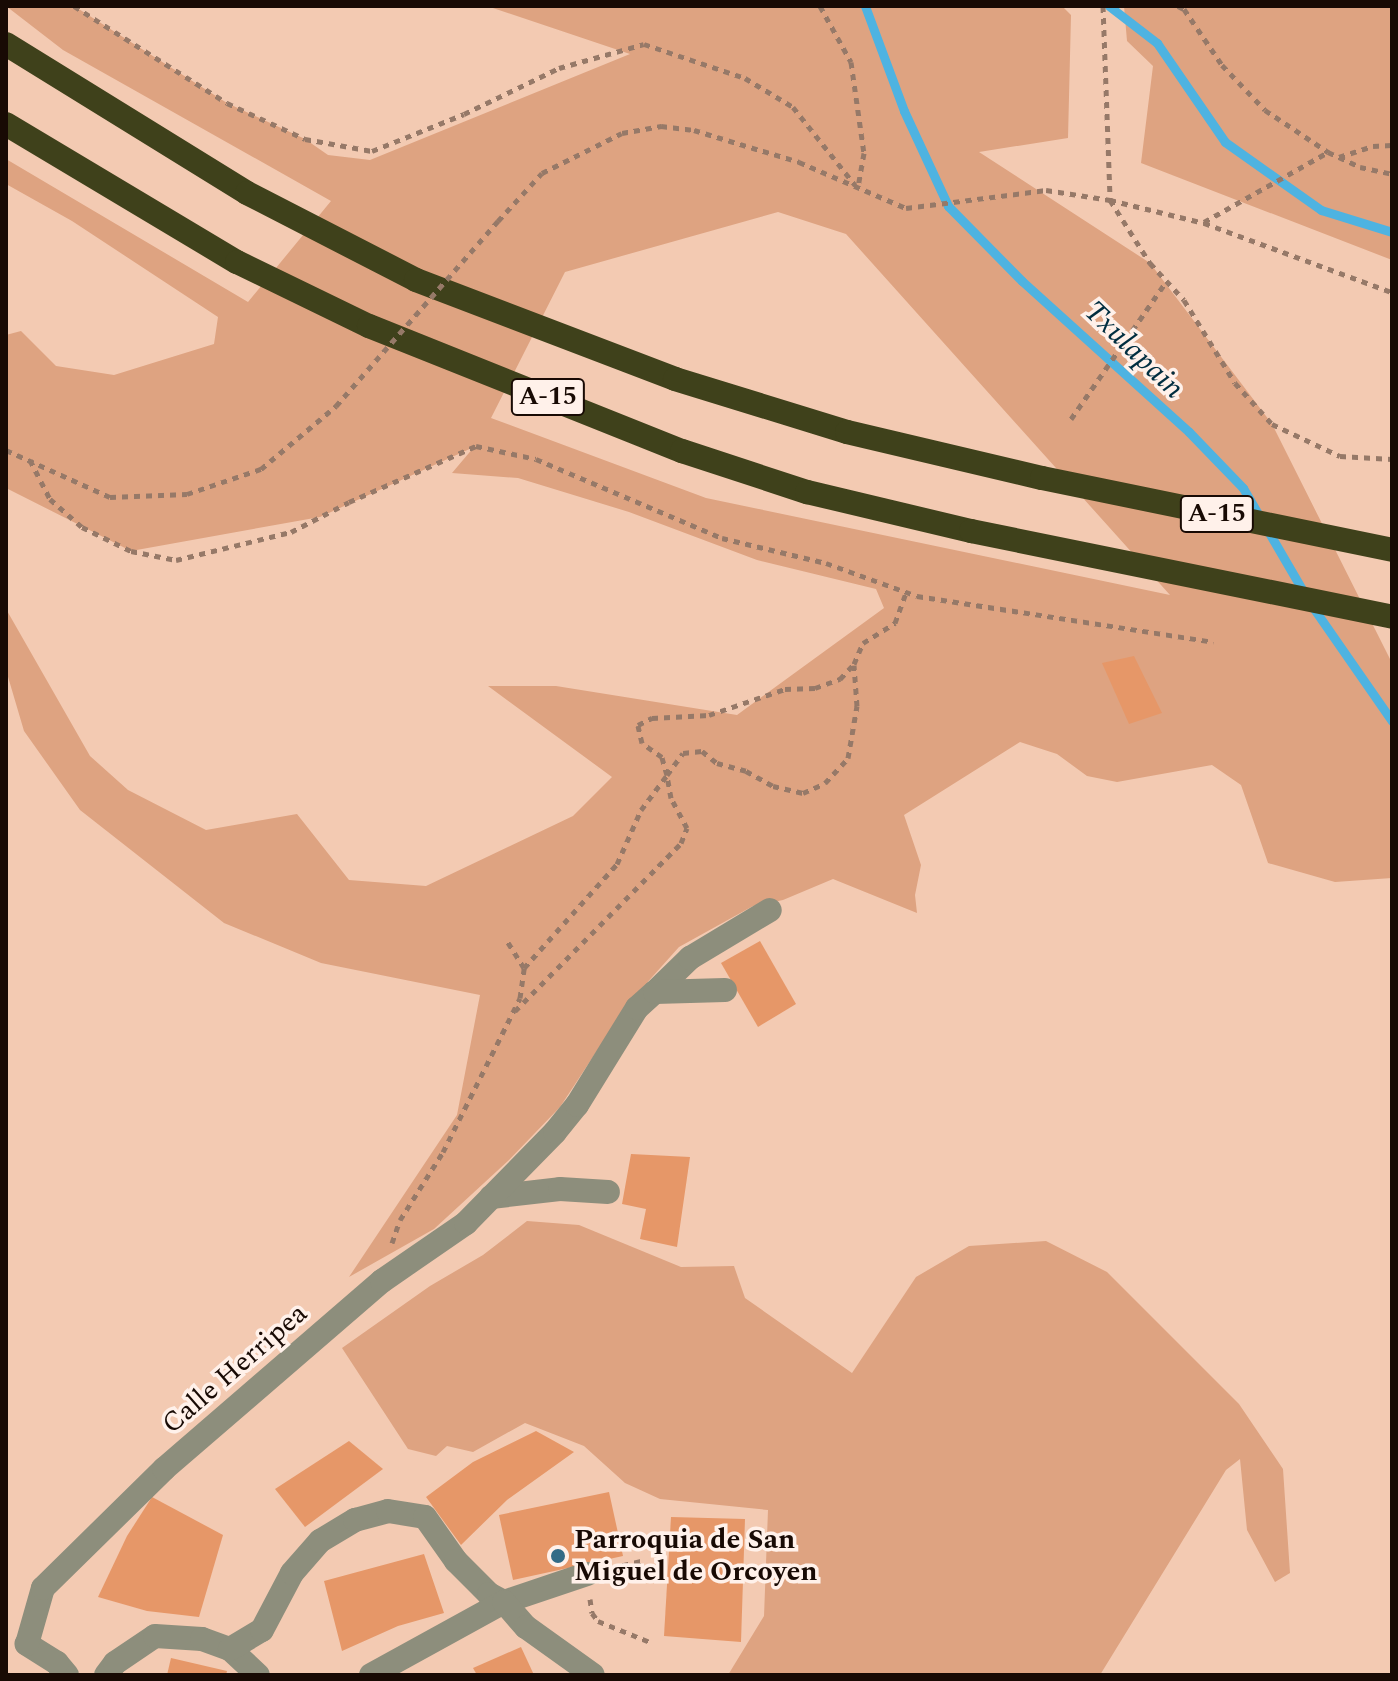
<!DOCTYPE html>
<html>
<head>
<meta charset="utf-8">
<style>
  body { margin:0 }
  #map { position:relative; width:1398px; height:1681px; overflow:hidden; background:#f3cab2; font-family:Spectral,serif }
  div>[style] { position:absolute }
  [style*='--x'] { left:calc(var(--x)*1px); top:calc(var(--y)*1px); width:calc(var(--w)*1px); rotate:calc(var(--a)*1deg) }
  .green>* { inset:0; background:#dea381 }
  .stream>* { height:9px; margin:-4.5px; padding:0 4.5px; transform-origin:4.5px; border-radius:4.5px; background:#4eb3e1 }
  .building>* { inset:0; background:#e69768 }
  .path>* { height:5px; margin-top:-2.5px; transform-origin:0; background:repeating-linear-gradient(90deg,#967968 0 6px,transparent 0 12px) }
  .street>* { height:24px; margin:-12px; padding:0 12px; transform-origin:12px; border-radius:12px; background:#8d8e7c }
  .highway>* { height:24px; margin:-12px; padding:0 12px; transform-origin:12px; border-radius:12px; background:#3f411b }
  .path-bridge>* { height:5px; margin-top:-2.5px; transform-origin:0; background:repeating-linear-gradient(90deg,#967968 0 6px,transparent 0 12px) }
  .dots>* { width:22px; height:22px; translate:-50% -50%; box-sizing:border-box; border:4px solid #fff1ea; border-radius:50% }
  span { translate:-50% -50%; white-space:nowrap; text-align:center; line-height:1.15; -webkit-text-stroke:7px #fff1ea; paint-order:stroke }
  .shield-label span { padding:2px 6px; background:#fff1ea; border:2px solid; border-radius:6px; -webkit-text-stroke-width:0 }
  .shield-label { font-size:26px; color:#180a04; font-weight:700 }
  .street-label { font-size:28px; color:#180a04 }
  .poi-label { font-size:28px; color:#180a04; font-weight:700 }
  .left { translate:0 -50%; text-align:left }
  .water-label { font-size:30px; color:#002e40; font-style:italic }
  .frame { position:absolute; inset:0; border:8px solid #180a04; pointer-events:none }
</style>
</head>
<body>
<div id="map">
  <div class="green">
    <div style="clip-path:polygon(evenodd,6px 6px,74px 6px,227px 103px,305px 139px,328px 155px,370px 160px,630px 54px,487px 6px,1062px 6px,1071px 15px,1068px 138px,979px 152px,1150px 263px,1272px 424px,1392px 663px,1392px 878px,1335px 882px,1268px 863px,1241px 785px,1212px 765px,1117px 782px,1087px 776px,1057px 754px,1020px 742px,904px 815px,921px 865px,915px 895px,917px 913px,833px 879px,783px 900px,753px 906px,679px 947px,627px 1005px,560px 1107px,509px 1160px,434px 1229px,349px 1277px,457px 1115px,480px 995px,321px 963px,224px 923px,80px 810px,24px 731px,6px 670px,6px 609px,90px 756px,128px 790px,206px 830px,297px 814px,349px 880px,426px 886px,573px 816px,612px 777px,488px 686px,556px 686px,737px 715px,884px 608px,876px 589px,757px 560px,629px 512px,518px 478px,452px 473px,474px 447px,320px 517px,131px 551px,6px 488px,6px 335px,21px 331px,56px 366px,114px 375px,214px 344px,218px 317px,72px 221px,6px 184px,6px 159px,248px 302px,331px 201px,63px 50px,6px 6px,778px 212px,846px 234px,1170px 595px,706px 498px,491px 418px,565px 272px,778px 212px)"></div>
    <div style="clip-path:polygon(1124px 6px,1392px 6px,1392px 260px,1141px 163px,1153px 66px,1127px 41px)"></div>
    <div style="clip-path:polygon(527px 1221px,579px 1225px,681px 1267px,734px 1266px,745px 1298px,852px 1373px,916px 1277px,969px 1246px,1046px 1241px,1107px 1272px,1239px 1404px,1283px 1469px,1290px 1573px,1275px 1582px,1247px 1530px,1240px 1459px,1226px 1470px,1100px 1675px,728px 1675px,764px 1616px,768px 1510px,660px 1499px,625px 1483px,584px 1446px,525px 1423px,473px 1452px,447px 1446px,436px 1456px,408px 1449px,342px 1348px,430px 1286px,483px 1255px)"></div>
  </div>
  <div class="stream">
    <div style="--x:865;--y:6;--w:112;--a:69.6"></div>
    <div style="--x:904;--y:111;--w:105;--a:65.1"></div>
    <div style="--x:948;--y:206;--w:105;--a:45.4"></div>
    <div style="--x:1022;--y:281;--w:225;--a:42.1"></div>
    <div style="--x:1189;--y:432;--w:78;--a:46"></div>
    <div style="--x:1243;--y:488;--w:121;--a:59.8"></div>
    <div style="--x:1109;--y:6;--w:61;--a:37.6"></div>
    <div style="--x:1157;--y:43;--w:120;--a:55.5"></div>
    <div style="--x:1225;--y:142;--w:118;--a:35.3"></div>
    <div style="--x:1321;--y:210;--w:74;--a:17.2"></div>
    <div style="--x:1312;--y:606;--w:140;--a:55.2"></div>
  </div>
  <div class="building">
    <div style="clip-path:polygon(1134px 656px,1162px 713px,1129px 724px,1102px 663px)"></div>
    <div style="clip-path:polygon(760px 941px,796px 1004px,758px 1027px,721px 963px)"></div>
    <div style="clip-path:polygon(631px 1154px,690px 1157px,677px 1247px,640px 1239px,646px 1209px,622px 1204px)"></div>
    <div style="clip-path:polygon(536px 1431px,574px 1452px,507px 1500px,461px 1545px,426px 1497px,473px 1462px)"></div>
    <div style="clip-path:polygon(349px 1441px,383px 1469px,305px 1527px,275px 1489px)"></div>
    <div style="clip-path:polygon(609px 1492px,623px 1556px,513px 1580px,499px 1515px)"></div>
    <div style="clip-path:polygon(152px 1497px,223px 1535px,199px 1617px,147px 1611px,98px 1597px,127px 1536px)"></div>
    <div style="clip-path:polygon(671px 1517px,745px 1519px,741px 1642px,664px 1636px)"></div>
    <div style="clip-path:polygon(424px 1554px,444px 1613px,398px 1626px,342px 1651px,324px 1581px)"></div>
    <div style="clip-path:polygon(521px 1647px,534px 1675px,477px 1675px,473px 1668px)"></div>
    <div style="clip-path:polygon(171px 1658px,227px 1671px,226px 1675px,167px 1675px)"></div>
  </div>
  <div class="path">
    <div style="--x:74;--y:6;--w:181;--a:32.4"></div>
    <div style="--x:227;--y:103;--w:86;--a:24.8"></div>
    <div style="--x:305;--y:139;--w:68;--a:10.2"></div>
    <div style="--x:372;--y:151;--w:99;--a:-21.9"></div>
    <div style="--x:464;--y:114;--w:106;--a:-25.8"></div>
    <div style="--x:559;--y:68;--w:88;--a:-15.8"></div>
    <div style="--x:644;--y:44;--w:107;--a:18.6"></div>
    <div style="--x:745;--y:78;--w:56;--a:31.1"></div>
    <div style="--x:793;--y:107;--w:100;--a:51.5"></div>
    <div style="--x:820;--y:6;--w:64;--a:61"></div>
    <div style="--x:851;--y:62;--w:92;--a:81.9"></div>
    <div style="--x:864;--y:153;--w:34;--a:100"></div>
    <div style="--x:1103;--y:6;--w:194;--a:87.9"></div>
    <div style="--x:1110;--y:200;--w:97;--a:13.7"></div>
    <div style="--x:1204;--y:223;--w:200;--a:20.2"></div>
    <div style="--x:1178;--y:6;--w:7;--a:27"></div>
    <div style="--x:1184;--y:9;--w:68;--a:55.8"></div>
    <div style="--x:1222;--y:65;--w:62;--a:46.3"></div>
    <div style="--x:1265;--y:110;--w:76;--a:33.7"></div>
    <div style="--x:1328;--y:152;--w:35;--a:25"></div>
    <div style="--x:1360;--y:167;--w:33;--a:12"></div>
    <div style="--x:1339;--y:157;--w:36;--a:-18"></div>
    <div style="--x:1373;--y:146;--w:19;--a:-3"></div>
    <div style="--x:498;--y:221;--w:65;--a:-47.5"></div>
    <div style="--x:542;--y:173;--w:89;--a:-26.6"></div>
    <div style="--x:622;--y:133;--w:40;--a:-10"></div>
    <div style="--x:661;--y:126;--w:33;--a:7"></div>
    <div style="--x:694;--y:130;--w:110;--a:16.9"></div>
    <div style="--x:799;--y:162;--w:116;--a:23.3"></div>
    <div style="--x:906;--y:208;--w:141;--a:-7.3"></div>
    <div style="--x:1046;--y:190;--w:65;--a:8.9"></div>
    <div style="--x:1110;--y:200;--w:75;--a:57.6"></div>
    <div style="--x:1150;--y:263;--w:50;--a:47.4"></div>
    <div style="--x:1184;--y:300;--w:97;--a:58.4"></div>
    <div style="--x:1235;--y:383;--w:55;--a:47.9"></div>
    <div style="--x:1272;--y:424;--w:75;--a:25.2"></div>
    <div style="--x:1340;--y:456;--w:52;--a:3.3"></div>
    <div style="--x:1204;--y:222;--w:142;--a:-29.4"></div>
    <div style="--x:1071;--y:419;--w:167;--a:-55.3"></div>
    <div style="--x:6;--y:450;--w:114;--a:24.3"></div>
    <div style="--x:110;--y:497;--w:77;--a:-2.2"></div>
    <div style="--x:187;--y:494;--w:78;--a:-18.7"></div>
    <div style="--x:261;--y:469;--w:98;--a:-40"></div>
    <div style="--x:30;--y:460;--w:44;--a:62.9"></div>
    <div style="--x:50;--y:499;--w:43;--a:41.2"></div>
    <div style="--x:82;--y:527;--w:55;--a:26.1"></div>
    <div style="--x:131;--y:551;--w:46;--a:11.3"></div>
    <div style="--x:176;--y:560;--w:118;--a:-13.7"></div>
    <div style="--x:291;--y:532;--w:65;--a:-27.3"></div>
    <div style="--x:349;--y:502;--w:139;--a:-23.8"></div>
    <div style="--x:476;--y:446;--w:61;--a:12.2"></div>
    <div style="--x:536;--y:459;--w:202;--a:23"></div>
    <div style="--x:722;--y:538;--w:107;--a:13.5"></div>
    <div style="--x:826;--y:563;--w:97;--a:19.9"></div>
    <div style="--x:917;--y:596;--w:300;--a:8.8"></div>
    <div style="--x:524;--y:968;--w:140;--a:-48.2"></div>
    <div style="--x:617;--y:864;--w:59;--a:-66"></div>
    <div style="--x:641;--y:810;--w:44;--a:-53.4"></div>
    <div style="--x:667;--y:775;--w:19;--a:-106"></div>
    <div style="--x:662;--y:757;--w:24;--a:-145"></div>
    <div style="--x:642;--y:743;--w:18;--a:-103"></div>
    <div style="--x:638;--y:725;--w:16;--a:-27"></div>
    <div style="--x:652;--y:718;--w:57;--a:-3"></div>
    <div style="--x:709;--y:715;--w:80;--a:-18.9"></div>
    <div style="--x:785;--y:689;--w:30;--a:-2"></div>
    <div style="--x:815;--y:688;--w:27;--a:-20"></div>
    <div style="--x:840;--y:679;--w:21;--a:-47"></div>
    <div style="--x:854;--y:664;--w:23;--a:-67"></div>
    <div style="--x:863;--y:643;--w:38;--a:-32"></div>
    <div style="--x:895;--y:623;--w:33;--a:-70"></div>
    <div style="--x:515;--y:1011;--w:236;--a:-45.3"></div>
    <div style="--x:681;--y:843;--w:16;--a:-68"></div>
    <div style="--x:687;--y:828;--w:34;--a:-118"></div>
    <div style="--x:671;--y:798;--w:23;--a:-100"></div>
    <div style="--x:667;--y:775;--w:27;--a:-54"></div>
    <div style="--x:683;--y:753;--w:19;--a:-6"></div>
    <div style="--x:702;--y:751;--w:19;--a:39"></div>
    <div style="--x:717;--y:763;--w:30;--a:15"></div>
    <div style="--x:746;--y:771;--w:31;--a:29"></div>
    <div style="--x:773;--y:786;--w:31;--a:13"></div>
    <div style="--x:803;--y:793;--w:24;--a:-24"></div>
    <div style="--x:825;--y:783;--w:34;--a:-47"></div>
    <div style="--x:848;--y:758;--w:53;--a:-80.2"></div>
    <div style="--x:857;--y:706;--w:41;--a:-94.2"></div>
    <div style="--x:392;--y:1243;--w:24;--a:-71"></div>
    <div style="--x:400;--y:1220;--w:80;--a:-57.7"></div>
    <div style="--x:443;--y:1152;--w:172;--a:-63.4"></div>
    <div style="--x:520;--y:998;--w:30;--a:-82"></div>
    <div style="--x:524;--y:968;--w:34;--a:-122"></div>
    <div style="--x:611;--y:1568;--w:31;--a:-13"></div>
    <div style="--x:590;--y:1599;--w:14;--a:82"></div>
    <div style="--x:592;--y:1613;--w:10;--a:53"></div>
    <div style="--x:598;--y:1621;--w:56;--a:22"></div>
  </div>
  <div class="street">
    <div style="--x:655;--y:992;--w:49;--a:-44.2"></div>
    <div style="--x:690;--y:958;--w:93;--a:-31"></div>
    <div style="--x:491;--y:1197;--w:69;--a:-6.6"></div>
    <div style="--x:560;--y:1189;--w:48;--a:3.6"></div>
    <div style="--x:230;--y:1649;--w:38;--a:43"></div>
    <div style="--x:67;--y:1675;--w:16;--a:-130"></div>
    <div style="--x:57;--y:1663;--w:36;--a:-148"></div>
    <div style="--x:27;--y:1644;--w:58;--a:-74.1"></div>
    <div style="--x:43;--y:1588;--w:170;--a:-44.5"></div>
    <div style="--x:164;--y:1469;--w:288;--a:-40.8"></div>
    <div style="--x:382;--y:1281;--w:102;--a:-34.6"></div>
    <div style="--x:466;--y:1223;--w:127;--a:-45.6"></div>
    <div style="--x:555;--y:1132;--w:35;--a:-51"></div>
    <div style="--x:577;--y:1105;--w:114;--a:-58.3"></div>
    <div style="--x:637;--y:1008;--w:24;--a:-42"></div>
    <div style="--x:655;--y:992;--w:70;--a:-1.6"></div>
    <div style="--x:106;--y:1675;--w:15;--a:-53"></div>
    <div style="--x:115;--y:1663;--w:48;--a:-34"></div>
    <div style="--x:155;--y:1636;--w:47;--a:3.7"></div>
    <div style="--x:202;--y:1639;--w:30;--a:20"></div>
    <div style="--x:230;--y:1649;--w:37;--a:-31"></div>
    <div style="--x:262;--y:1630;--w:64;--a:-62.2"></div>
    <div style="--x:292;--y:1573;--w:43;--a:-48.8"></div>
    <div style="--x:320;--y:1541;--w:41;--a:-31"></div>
    <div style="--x:355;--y:1520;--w:34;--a:-15"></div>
    <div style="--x:388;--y:1511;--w:37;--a:9"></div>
    <div style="--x:425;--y:1517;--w:54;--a:54.8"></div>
    <div style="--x:456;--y:1561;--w:47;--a:45"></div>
    <div style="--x:489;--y:1594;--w:17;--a:28"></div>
    <div style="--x:504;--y:1602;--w:88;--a:-18.6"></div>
    <div style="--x:371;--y:1675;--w:152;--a:-28.8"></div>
    <div style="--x:504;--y:1602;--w:33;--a:49"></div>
    <div style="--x:526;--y:1627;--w:82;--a:35.6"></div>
  </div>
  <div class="highway">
    <div style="--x:6;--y:44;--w:283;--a:31.7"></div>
    <div style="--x:247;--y:193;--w:190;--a:27.2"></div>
    <div style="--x:416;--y:280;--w:277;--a:20.9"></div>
    <div style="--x:675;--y:379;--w:180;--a:17.1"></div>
    <div style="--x:847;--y:432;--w:200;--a:13.3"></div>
    <div style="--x:1042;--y:478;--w:357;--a:11.6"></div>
    <div style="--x:6;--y:124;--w:269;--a:30.9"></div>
    <div style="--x:237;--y:262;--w:147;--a:25.9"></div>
    <div style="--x:369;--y:326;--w:337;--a:21.8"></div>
    <div style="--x:682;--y:451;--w:132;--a:18.2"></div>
    <div style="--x:807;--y:492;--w:169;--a:13.4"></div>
    <div style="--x:971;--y:531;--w:430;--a:11.5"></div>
  </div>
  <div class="path-bridge">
    <div style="--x:336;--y:406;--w:246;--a:-48.8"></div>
  </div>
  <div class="dots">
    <div style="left:558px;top:1556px;background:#336b86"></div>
  </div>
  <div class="shield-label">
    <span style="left:548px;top:397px">A-15</span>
    <span style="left:1217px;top:514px">A-15</span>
  </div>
  <div class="street-label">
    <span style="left:235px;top:1369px;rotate:-41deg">Calle Herripea</span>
  </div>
  <div class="poi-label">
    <span class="left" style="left:574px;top:1556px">Parroquia de San<br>Miguel de Orcoyen</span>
  </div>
  <div class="water-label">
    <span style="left:1134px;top:350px;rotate:44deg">Txulapain</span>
  </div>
  <div class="frame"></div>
</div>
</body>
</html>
